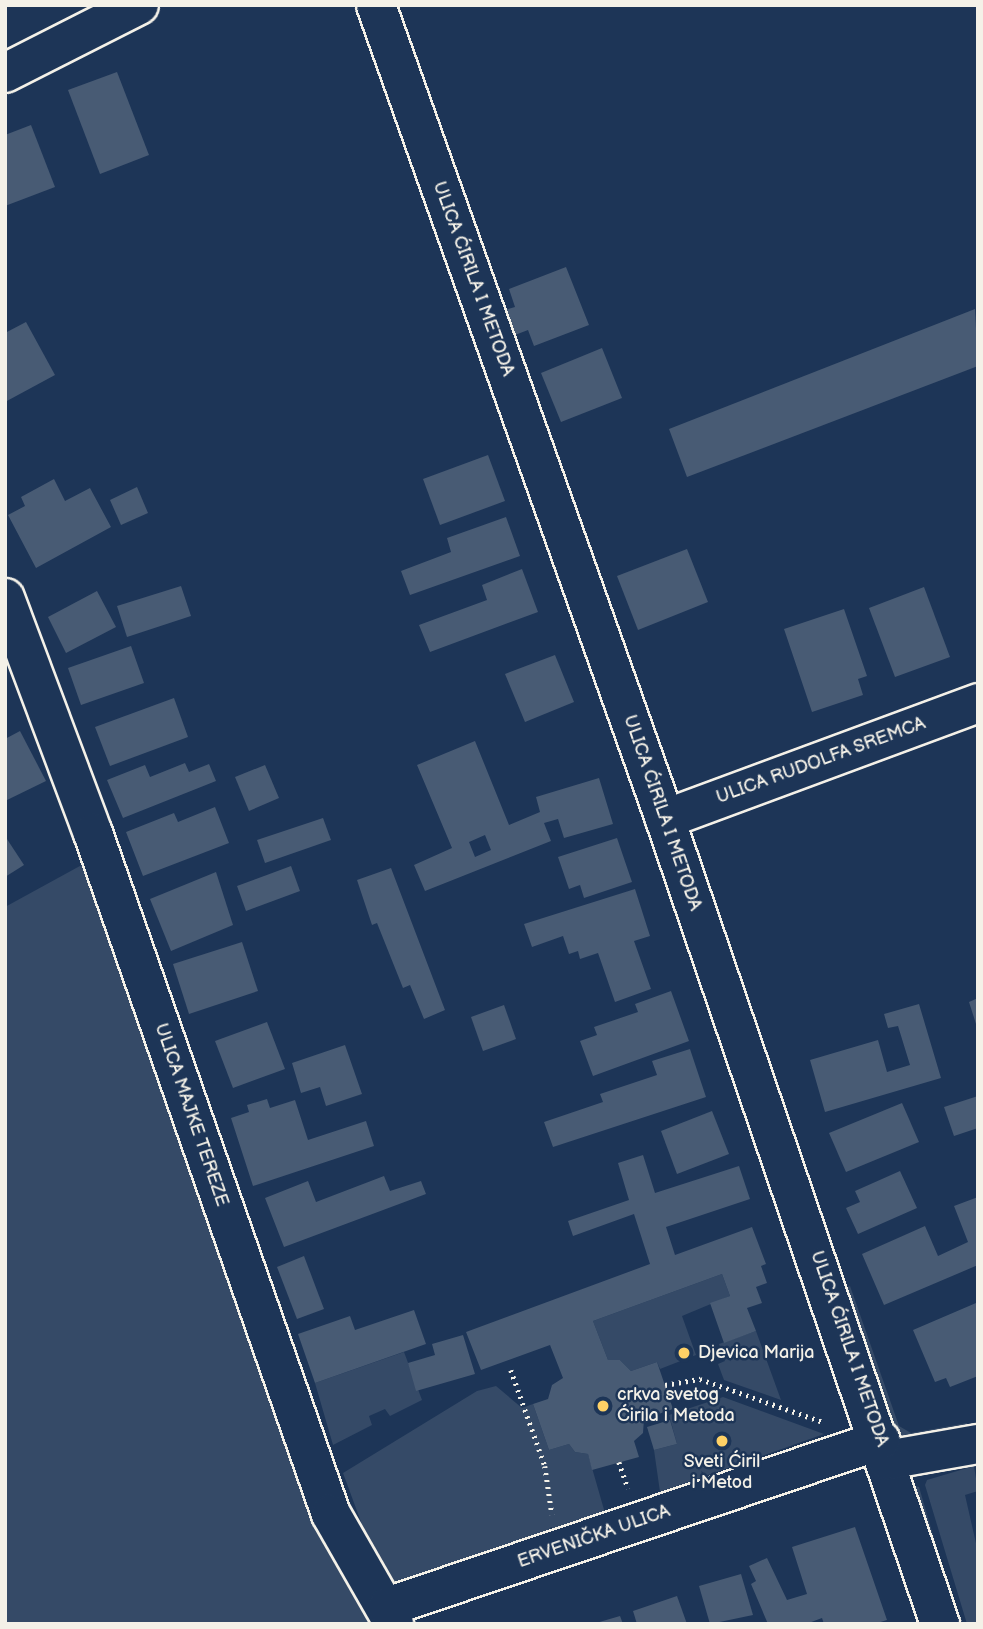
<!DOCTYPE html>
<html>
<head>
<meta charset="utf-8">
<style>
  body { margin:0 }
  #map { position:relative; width:983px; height:1629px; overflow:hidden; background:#1d3557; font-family:"Balsamiq Sans",sans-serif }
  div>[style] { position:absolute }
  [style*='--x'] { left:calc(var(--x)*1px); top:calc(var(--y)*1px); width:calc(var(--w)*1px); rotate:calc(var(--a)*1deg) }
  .green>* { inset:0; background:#354a67 }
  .building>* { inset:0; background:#485b74 }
  .path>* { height:4.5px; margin-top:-2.25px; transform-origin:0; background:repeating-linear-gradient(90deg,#f4f1e8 0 2px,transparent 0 7px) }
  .roads { filter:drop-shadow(2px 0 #f4f1e8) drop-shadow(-2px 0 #f4f1e8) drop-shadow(0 2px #f4f1e8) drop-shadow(0 -2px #f4f1e8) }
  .minor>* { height:38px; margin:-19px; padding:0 19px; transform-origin:19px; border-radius:19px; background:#1d3557 }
  .dots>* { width:19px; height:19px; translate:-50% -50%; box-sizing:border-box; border:4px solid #1d3557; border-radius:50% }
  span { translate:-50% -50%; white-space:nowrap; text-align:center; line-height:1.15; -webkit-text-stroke:5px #1d3557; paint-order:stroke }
  .street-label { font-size:18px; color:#f4f1e8 }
  .poi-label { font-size:18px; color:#f4f1e8 }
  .left { translate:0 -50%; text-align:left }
  .frame { position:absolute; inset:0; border:7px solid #f4f1e8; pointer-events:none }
</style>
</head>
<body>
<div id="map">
  <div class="green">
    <div style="clip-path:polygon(89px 861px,382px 1624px,5px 1624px,5px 907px)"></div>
    <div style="clip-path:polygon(722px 1274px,730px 1296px,682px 1316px,696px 1355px,660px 1369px,657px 1362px,631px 1371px,620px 1360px,608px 1360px,593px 1321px)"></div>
    <div style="clip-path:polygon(850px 1286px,899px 1426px,911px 1433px,967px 1423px,970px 1435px,897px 1444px,837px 1291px)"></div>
    <div style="clip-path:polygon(756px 1331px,781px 1400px,724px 1380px,718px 1364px,725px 1361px,719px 1344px)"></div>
    <div style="clip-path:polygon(404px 1352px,422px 1400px,390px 1416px,385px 1409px,369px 1416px,372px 1425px,333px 1445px,315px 1383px)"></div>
    <div style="clip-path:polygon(496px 1386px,522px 1408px,533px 1404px,549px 1450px,569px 1444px,575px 1452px,588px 1454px,607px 1520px,564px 1532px,551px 1527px,546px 1534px,401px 1590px,382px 1579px,343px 1473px,477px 1391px)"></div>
    <div style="clip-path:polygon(723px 1397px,824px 1434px,660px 1492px,654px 1450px,677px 1444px,669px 1415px)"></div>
    <div style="clip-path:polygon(974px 1466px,978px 1491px,965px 1495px,978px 1552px,978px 1624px,967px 1624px,925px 1485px,927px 1480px)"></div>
    <div style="clip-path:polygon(914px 1486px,919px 1487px,959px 1624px,948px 1624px,911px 1500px)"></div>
  </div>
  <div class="building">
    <div style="clip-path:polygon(117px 72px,149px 155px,100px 174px,68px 90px)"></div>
    <div style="clip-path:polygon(31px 125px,55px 187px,5px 206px,5px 135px)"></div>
    <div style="clip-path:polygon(566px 267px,589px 325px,534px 346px,528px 330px,515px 335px,505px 310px,515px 307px,509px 289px)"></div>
    <div style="clip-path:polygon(975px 309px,978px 366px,687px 477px,669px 429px)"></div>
    <div style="clip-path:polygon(26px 322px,55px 375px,5px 402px,5px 333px)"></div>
    <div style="clip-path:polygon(602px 348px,622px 398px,561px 422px,541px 373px)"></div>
    <div style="clip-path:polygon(488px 455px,505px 501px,440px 525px,423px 479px)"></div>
    <div style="clip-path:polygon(54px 479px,65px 501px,90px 488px,111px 527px,36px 568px,8px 515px,25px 506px,21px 497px)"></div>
    <div style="clip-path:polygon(137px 487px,148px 513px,121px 525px,110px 500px)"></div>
    <div style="clip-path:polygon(506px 517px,520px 556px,410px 595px,401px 571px,451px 552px,447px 538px)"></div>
    <div style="clip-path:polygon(687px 549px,708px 602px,638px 630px,617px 576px)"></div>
    <div style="clip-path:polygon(522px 569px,538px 612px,430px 652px,419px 625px,487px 600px,482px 585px)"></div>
    <div style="clip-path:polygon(181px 586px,191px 616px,127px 637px,117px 606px)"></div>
    <div style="clip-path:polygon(924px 587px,950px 657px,895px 677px,869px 608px)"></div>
    <div style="clip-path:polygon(97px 591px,116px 627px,66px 653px,48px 617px)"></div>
    <div style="clip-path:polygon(844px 609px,867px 676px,858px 679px,863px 695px,812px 712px,784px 629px)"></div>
    <div style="clip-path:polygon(131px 646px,144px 683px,81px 705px,68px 668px)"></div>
    <div style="clip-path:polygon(555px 655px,574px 702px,525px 722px,505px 674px)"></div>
    <div style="clip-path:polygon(174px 698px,188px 737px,110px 766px,95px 727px)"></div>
    <div style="clip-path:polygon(20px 731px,46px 781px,5px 801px,5px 739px)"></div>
    <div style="clip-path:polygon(evenodd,475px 741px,509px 825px,540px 812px,536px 797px,599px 778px,613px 824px,564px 838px,558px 819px,544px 823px,551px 841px,425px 891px,414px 865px,452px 848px,417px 765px,475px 741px,485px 835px,491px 850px,475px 857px,469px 842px,485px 835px)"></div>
    <div style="clip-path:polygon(185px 763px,189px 772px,209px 764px,216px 781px,123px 818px,107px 780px,145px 765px,150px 777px)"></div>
    <div style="clip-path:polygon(265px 765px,279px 798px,249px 811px,235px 777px)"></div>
    <div style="clip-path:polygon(215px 807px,229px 843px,143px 876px,126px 832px,174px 813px,178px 822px)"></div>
    <div style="clip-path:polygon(323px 818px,331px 840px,265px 863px,257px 840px)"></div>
    <div style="clip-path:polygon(5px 836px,24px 865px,5px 877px)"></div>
    <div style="clip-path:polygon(617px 838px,632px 882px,584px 898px,580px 885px,569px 889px,558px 857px)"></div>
    <div style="clip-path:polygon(291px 866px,300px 891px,246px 911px,237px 886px)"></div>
    <div style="clip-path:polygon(391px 868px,445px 1010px,424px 1019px,410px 985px,403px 988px,377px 923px,372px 925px,357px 880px)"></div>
    <div style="clip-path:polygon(216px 872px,233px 925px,171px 951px,150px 899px)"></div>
    <div style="clip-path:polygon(635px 889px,650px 936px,634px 941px,651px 989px,615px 1002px,598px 953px,580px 959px,578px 951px,569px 954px,563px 936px,532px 947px,524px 924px)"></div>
    <div style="clip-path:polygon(242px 942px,258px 991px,189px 1014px,173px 964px)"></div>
    <div style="clip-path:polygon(671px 991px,689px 1041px,593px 1076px,580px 1041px,597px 1035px,594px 1027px,638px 1012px,635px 1004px)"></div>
    <div style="clip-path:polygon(978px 998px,978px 1027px,977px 1027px,969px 1002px)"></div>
    <div style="clip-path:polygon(919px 1004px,941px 1078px,825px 1112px,810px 1060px,878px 1040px,887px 1072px,910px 1065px,898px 1026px,888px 1028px,884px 1014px)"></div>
    <div style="clip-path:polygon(504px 1005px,516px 1039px,483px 1051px,471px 1017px)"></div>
    <div style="clip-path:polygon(267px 1022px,285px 1069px,233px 1088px,215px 1041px)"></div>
    <div style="clip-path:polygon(345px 1045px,362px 1094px,326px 1106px,320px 1087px,301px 1093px,292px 1063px)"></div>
    <div style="clip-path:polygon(690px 1049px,706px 1097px,553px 1147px,544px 1122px,603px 1102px,600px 1094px,657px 1075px,652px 1061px)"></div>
    <div style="clip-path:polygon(978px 1096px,978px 1128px,954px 1136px,944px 1107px)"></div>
    <div style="clip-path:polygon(267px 1099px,270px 1108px,295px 1100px,308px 1140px,366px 1121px,374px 1146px,253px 1186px,231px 1118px,249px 1112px,247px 1105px)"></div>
    <div style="clip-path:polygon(902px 1103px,919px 1142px,846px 1172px,829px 1133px)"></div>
    <div style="clip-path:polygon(712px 1111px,729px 1154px,677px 1174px,661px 1131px)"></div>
    <div style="clip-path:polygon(643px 1155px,655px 1193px,739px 1166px,750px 1199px,666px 1227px,675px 1255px,752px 1227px,766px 1264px,761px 1266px,767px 1283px,756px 1287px,762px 1303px,747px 1308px,756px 1331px,724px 1343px,710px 1303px,730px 1296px,722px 1274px,593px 1321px,608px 1360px,620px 1360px,631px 1371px,657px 1362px,673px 1409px,644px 1419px,643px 1433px,634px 1441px,639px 1457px,592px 1470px,588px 1454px,575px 1452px,569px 1444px,549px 1450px,533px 1404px,548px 1399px,552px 1385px,563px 1378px,550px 1345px,481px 1370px,466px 1332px,650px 1264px,634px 1214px,573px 1236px,568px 1221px,629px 1200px,618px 1163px)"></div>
    <div style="clip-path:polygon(900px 1171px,917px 1208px,858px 1234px,846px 1208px,860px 1202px,855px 1191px)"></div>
    <div style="clip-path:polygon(384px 1176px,390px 1191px,421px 1181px,426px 1194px,284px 1247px,265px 1198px,308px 1181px,316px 1202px)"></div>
    <div style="clip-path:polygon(978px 1197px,978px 1265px,884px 1305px,862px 1254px,925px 1226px,938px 1256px,968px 1242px,954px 1206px)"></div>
    <div style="clip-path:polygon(304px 1256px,324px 1309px,297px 1319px,277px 1267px)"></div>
    <div style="clip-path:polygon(976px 1303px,978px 1376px,950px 1387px,946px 1378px,935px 1382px,913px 1330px)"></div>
    <div style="clip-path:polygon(414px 1310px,426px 1344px,315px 1383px,298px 1334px,350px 1316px,355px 1330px)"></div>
    <div style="clip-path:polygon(463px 1335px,475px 1374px,416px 1391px,408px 1363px,435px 1355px,432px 1344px)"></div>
    <div style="clip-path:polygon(670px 1420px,677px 1444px,654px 1450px,647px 1427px)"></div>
    <div style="clip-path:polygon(855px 1527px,887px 1620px,874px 1624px,824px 1624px,822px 1618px,806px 1624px,768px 1624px,751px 1584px,756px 1581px,749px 1566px,767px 1558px,787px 1600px,807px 1594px,792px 1547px)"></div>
    <div style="clip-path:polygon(741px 1574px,753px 1615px,710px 1624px,699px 1586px)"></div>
    <div style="clip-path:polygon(677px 1596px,687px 1624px,637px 1624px,633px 1611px)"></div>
    <div style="clip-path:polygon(620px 1616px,623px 1624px,596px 1624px,596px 1623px)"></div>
  </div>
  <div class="path">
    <div style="--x:511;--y:1370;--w:102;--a:70.5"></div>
    <div style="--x:545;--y:1466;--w:49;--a:81.7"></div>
    <div style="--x:665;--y:1385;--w:36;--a:-10"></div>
    <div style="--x:700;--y:1379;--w:130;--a:19.3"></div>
    <div style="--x:619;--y:1462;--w:28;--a:71"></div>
  </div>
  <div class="roads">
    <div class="minor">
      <div style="--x:376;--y:5;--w:864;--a:70.45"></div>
      <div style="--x:665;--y:819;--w:851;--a:71.14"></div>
      <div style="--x:5;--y:73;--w:150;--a:-26.9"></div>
      <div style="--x:5;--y:598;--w:251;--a:69.5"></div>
      <div style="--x:93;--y:833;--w:721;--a:70.74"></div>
      <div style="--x:331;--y:1514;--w:127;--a:60.2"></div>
      <div style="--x:665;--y:819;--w:334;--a:-20.3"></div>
      <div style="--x:887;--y:1460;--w:92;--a:-10"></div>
      <div style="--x:387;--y:1607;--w:521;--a:-18.68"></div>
    </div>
  </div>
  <div class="dots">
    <div style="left:684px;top:1353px;background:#ffd166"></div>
    <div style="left:603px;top:1406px;background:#ffd166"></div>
    <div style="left:722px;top:1441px;background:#ffd166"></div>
  </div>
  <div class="street-label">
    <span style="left:473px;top:279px;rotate:70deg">ULICA ĆIRILA I METODA</span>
    <span style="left:821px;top:761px;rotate:-20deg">ULICA RUDOLFA SREMCA</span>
    <span style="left:662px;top:813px;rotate:71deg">ULICA ĆIRILA I METODA</span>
    <span style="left:191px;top:1115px;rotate:71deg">ULICA MAJKE TEREZE</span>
    <span style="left:849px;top:1349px;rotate:71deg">ULICA ĆIRILA I METODA</span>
    <span style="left:594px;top:1537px;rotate:-19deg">ERVENIČKA ULICA</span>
  </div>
  <div class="poi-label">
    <span class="left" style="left:698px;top:1353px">Djevica Marija</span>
    <span class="left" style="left:617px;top:1406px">crkva svetog<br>Ćirila i Metoda</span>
    <span style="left:722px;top:1473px">Sveti Ćiril<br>i Metod</span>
  </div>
  <div class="frame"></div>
</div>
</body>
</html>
